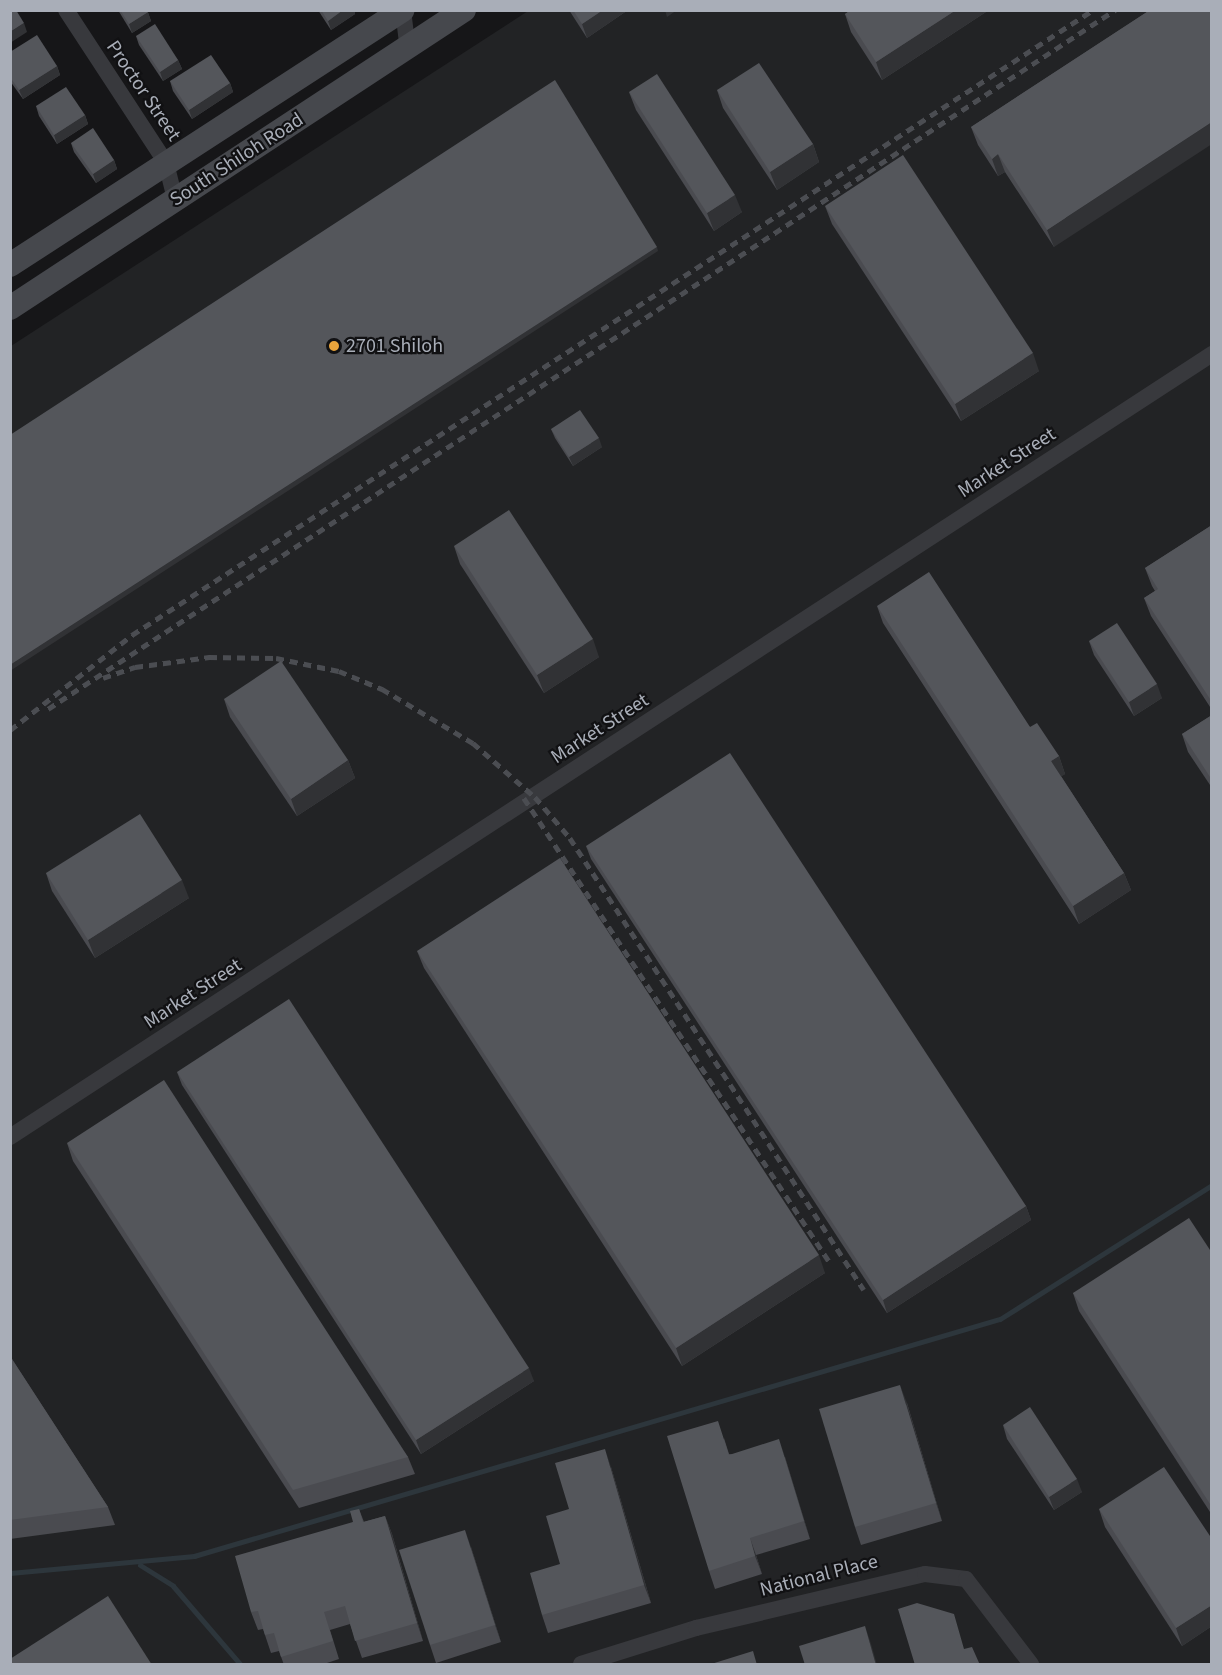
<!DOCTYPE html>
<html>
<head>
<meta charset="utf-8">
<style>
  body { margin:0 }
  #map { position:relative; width:1222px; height:1675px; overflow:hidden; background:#161618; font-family:"Source Sans 3",sans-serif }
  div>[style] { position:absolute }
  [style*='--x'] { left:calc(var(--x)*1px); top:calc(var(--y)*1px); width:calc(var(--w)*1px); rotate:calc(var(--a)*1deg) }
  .built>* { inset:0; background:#222325 }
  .stream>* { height:5px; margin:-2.5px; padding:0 2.5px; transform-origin:2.5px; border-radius:2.5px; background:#2d363c }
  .street>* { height:16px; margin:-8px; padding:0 8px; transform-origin:8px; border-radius:8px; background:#38393d }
  .secondary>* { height:24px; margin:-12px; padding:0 12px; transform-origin:12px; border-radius:12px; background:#46484d }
  .rail>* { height:4.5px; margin-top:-2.25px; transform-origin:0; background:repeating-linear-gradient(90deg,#4b4d52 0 8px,transparent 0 14px) }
  .wall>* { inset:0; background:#4a4b50 }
  .shaded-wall>* { inset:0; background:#313235 }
  .building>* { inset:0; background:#54565b }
  .dots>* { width:16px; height:16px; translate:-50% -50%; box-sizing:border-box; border:3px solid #111113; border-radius:50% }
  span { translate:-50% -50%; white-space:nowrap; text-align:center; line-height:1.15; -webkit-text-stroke:4.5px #111113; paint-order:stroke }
  .street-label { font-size:20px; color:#a9aeb8 }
  .poi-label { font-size:20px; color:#a9aeb8 }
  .left { translate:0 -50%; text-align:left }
  .frame { position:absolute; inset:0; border:12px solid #a9aeb8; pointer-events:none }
</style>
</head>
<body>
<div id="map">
  <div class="built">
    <div style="clip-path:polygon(528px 11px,1211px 11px,1211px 1664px,11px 1664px,11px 346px)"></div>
  </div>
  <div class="stream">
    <div style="--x:140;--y:1565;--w:39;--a:32"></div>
    <div style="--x:173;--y:1586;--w:103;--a:49.3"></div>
    <div style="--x:10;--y:1573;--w:185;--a:-5.3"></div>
    <div style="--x:194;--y:1556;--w:840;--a:-16.39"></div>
    <div style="--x:1000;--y:1319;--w:251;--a:-32.3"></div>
  </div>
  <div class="street">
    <div style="--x:66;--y:10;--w:183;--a:56.8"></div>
    <div style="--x:166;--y:163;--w:38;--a:76"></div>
    <div style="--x:403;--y:10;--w:38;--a:83"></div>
    <div style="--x:10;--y:1137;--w:1435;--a:-33.08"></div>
    <div style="--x:581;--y:1664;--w:121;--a:-17.4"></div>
    <div style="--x:696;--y:1628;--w:235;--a:-13.3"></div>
    <div style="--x:925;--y:1574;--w:41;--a:7"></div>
    <div style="--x:966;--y:1579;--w:107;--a:52.6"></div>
  </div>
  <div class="secondary">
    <div style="--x:10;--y:265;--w:468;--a:-33"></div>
    <div style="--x:10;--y:308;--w:543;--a:-33.28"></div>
  </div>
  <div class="rail">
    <div style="--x:103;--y:678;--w:34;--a:-19"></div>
    <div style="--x:135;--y:667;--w:75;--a:-7.7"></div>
    <div style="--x:209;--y:657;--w:67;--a:0.9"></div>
    <div style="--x:276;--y:658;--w:64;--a:11.7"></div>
    <div style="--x:339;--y:671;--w:47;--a:22.7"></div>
    <div style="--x:382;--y:689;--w:106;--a:30.7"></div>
    <div style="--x:473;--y:743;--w:82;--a:41.1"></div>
    <div style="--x:535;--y:797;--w:54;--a:49.5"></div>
    <div style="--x:570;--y:838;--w:539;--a:56.96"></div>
    <div style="--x:48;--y:709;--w:1276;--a:-33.23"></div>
    <div style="--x:10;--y:730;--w:155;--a:-37.9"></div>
    <div style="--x:132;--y:635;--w:1146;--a:-33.04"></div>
    <div style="--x:524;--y:798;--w:554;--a:56.63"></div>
  </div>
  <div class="wall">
    <div style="clip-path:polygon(118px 10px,147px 10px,151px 21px,132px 33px)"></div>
    <div style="clip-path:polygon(318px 10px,354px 10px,355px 14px,331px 30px)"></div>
    <div style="clip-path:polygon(569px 10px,628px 10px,587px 38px)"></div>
    <div style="clip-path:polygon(851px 10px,989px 10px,882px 80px,851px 32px,845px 14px)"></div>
    <div style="clip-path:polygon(1150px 10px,1054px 247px,1005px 172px,998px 176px,978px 145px,971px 127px)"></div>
    <div style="clip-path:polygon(136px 36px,178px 60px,182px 69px,163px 81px,139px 45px)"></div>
    <div style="clip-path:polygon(10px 52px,57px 66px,60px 75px,23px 99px,10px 81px)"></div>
    <div style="clip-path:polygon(170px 81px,230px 83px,233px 92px,192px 119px,173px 91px)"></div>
    <div style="clip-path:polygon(717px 90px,813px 144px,819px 162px,777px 190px,723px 108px)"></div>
    <div style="clip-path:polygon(629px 92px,742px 212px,714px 231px,636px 110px)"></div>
    <div style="clip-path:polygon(36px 106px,85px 115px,88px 124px,57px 144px,39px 116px)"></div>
    <div style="clip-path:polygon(71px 143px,114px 160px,117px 169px,96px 183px,74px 152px)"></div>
    <div style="clip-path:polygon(825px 206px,1039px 371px,961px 421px,832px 224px)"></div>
    <div style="clip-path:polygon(551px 429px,602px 447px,573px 466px,555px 438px)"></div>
    <div style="clip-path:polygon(1212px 525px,1212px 710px,1151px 616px,1144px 598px,1155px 591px,1152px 586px,1145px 568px)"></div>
    <div style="clip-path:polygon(454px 546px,599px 657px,544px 693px,460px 564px)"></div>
    <div style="clip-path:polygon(877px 606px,1030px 727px,1059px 756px,1065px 774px,1061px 776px,1124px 873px,1131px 890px,1079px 924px,883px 623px)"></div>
    <div style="clip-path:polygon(1089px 641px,1162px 698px,1134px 716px,1094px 655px)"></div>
    <div style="clip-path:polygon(224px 699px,348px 760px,355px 778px,297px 816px,230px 717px)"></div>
    <div style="clip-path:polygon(1212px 715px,1212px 788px,1188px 752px,1182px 734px)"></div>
    <div style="clip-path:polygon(586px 846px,1026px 1206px,1031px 1220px,887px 1313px,591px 859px)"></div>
    <div style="clip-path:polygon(46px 873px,189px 898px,95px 958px,52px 891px)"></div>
    <div style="clip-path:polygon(417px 951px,825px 1273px,682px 1366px,424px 968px)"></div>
    <div style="clip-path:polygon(177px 1072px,534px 1381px,421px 1454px,182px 1085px)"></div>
    <div style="clip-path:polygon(67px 1143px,408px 1457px,415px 1474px,299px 1508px,73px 1161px)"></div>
    <div style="clip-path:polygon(1212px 1253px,1212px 1515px,1079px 1311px,1073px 1293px)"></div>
    <div style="clip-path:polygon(10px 1356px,108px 1507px,115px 1525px,10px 1539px)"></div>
    <div style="clip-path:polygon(907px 1403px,942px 1521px,861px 1545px,855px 1527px)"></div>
    <div style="clip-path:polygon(1003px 1425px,1082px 1492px,1054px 1510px,1007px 1439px)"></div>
    <div style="clip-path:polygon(724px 1438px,729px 1454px,785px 1457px,810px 1539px,756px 1555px,762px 1574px,715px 1589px,709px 1571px)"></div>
    <div style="clip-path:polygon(611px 1467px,651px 1603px,548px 1633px,542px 1615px,560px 1564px,569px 1509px)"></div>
    <div style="clip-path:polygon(359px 1509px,364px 1522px,385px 1516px,392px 1534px,423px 1641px,362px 1658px,350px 1624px,330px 1630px,339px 1659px,321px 1665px,284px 1665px,279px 1651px,271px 1653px,263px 1629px,258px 1630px,251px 1612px,353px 1522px)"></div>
    <div style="clip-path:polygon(1099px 1509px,1212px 1539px,1212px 1626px,1182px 1646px,1105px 1527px)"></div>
    <div style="clip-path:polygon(471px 1547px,501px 1642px,436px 1663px,430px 1645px)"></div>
  </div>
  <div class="shaded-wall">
    <div style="clip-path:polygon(343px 10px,354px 10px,355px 14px,331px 30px,328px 21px)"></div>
    <div style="clip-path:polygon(603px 10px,628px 10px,587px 38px,582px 24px)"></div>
    <div style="clip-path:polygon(665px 10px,677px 10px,667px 17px)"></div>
    <div style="clip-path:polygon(956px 10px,989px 10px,882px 80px,876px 62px)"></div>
    <div style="clip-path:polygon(148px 12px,151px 21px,132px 33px,129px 24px)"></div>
    <div style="clip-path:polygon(24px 23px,27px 32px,10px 43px,10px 32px)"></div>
    <div style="clip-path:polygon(178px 60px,182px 69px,163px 81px,160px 72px)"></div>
    <div style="clip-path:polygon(57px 66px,60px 75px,23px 99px,19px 90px)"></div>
    <div style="clip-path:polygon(230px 83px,233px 92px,192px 119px,189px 110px)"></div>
    <div style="clip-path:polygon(85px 115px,88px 124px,57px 144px,54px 135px)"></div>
    <div style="clip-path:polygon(1212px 122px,1212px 144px,1054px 247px,1047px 230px)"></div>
    <div style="clip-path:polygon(813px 144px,819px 162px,777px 190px,770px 172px)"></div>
    <div style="clip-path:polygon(998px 154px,1005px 172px,998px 176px,992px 159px)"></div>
    <div style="clip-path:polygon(114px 160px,117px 169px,96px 183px,93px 174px)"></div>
    <div style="clip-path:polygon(735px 195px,742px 212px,714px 231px,707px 213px)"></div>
    <div style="clip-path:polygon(657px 247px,658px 251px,10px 671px,10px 665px)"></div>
    <div style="clip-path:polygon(1033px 353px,1039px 371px,961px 421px,955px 404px)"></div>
    <div style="clip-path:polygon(599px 438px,602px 447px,573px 466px,569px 457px)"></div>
    <div style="clip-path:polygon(593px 639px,599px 657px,544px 693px,537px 675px)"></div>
    <div style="clip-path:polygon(1157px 684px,1162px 698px,1134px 716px,1129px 702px)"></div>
    <div style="clip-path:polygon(1059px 756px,1065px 774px,1058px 779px,1051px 761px)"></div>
    <div style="clip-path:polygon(348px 760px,355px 778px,297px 816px,291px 799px)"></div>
    <div style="clip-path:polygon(1124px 873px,1131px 890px,1079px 924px,1073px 906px)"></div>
    <div style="clip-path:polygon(182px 880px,189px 898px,95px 958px,88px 940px)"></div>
    <div style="clip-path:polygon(1026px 1206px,1031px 1220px,887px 1313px,883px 1300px)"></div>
    <div style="clip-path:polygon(819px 1255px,825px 1273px,682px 1366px,676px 1348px)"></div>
    <div style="clip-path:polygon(529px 1368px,534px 1381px,421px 1454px,416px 1440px)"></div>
    <div style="clip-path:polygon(900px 1385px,907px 1403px,942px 1521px,936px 1503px)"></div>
    <div style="clip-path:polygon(779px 1439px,785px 1457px,810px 1539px,804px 1521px)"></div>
    <div style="clip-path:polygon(605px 1449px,611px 1467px,651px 1603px,644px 1585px)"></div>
    <div style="clip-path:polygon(1077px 1479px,1082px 1492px,1054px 1510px,1049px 1497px)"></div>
    <div style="clip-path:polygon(385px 1516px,392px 1534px,423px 1641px,417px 1623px)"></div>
    <div style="clip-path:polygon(465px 1530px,471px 1547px,501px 1642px,495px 1625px)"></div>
    <div style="clip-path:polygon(750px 1538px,756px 1555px,762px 1574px,755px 1556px)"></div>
    <div style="clip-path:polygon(1212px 1605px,1212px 1626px,1182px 1646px,1176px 1628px)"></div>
    <div style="clip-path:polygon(865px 1626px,871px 1644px,877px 1665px,876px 1665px)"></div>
  </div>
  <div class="building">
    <div style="clip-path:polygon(10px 10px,16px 10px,24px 23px,10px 32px)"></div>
    <div style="clip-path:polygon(120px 10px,147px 10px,148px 12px,129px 24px)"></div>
    <div style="clip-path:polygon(321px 10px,343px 10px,328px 21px)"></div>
    <div style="clip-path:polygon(573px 10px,603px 10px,582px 24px)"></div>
    <div style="clip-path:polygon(851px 10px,956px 10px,876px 62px,845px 14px)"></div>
    <div style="clip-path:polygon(1150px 10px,1212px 10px,1212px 122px,1047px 230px,998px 154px,992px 159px,971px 127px)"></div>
    <div style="clip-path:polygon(155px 24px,178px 60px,160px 72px,136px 36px)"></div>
    <div style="clip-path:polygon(37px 35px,57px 66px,19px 90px,10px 77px,10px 52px)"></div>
    <div style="clip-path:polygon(211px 55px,230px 83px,189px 110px,170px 81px)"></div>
    <div style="clip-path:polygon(759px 63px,813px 144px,770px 172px,717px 90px)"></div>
    <div style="clip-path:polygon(657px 74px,735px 195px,707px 213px,629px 92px)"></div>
    <div style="clip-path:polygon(555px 80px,657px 247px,10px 665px,10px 435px)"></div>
    <div style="clip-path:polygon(66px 87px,85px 115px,54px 135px,36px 106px)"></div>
    <div style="clip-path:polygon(93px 128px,114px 160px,93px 174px,71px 143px)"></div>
    <div style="clip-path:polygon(903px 155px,1033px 353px,955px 404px,825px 206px)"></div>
    <div style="clip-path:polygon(580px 410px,599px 438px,569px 457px,551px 429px)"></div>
    <div style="clip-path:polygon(509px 510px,593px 639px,537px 675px,454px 546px)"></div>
    <div style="clip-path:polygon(1212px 525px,1212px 702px,1144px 598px,1158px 589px,1145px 568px)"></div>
    <div style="clip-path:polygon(929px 572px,1030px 727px,1037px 723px,1059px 756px,1051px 761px,1124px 873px,1073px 906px,877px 606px)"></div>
    <div style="clip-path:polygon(1117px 623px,1157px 684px,1129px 702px,1089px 641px)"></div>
    <div style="clip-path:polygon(281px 661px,348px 760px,291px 799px,224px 699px)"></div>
    <div style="clip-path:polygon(1212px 715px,1212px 780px,1182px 734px)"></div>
    <div style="clip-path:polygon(730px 753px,1026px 1206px,883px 1300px,586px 846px)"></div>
    <div style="clip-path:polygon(140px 814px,182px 880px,88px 940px,46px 873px)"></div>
    <div style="clip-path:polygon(560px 858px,819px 1255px,676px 1348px,417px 951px)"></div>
    <div style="clip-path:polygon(289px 999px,529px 1368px,416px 1440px,177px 1072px)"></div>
    <div style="clip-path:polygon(164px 1080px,408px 1457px,293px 1490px,67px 1143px)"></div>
    <div style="clip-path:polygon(1189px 1218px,1212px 1253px,1212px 1507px,1073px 1293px)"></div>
    <div style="clip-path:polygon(10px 1356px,108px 1507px,10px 1520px)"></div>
    <div style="clip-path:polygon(900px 1385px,936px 1503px,855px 1527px,819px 1409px)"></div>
    <div style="clip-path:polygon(1030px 1407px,1077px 1479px,1049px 1497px,1003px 1425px)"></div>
    <div style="clip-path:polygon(718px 1421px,729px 1455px,779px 1439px,804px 1521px,750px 1538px,755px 1556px,709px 1571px,667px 1436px)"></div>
    <div style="clip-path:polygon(605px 1449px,644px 1585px,542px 1615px,530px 1573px,560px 1564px,546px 1516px,569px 1509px,555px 1463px)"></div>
    <div style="clip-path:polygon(1164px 1467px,1212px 1539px,1212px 1605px,1176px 1628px,1099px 1509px)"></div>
    <div style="clip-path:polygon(359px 1509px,363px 1522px,385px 1516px,417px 1623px,355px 1641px,345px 1606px,324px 1612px,333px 1641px,281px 1657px,274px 1633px,265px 1635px,258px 1611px,251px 1612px,235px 1556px,353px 1522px,350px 1511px)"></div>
    <div style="clip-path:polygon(465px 1530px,495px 1625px,430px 1645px,399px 1550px)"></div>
    <div style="clip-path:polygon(108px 1596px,152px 1665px,10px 1665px,10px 1659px)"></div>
    <div style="clip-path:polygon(917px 1603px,954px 1614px,964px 1649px,972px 1647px,980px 1665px,915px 1665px,898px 1609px)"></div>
    <div style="clip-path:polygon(865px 1626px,876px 1665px,805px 1665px,799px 1646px)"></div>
    <div style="clip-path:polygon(753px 1651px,757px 1665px,708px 1665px)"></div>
  </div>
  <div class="dots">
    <div style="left:334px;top:346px;background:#eaa53c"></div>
  </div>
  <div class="street-label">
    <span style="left:143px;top:91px;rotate:56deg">Proctor Street</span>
    <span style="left:237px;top:160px;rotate:-33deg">South Shiloh Road</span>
    <span style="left:1007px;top:463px;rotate:-33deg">Market Street</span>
    <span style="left:600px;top:729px;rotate:-33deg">Market Street</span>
    <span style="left:193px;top:994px;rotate:-33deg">Market Street</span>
    <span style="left:819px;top:1576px;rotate:-14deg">National Place</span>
  </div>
  <div class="poi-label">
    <span class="left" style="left:346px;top:346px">2701 Shiloh</span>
  </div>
  <div class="frame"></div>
</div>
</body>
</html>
